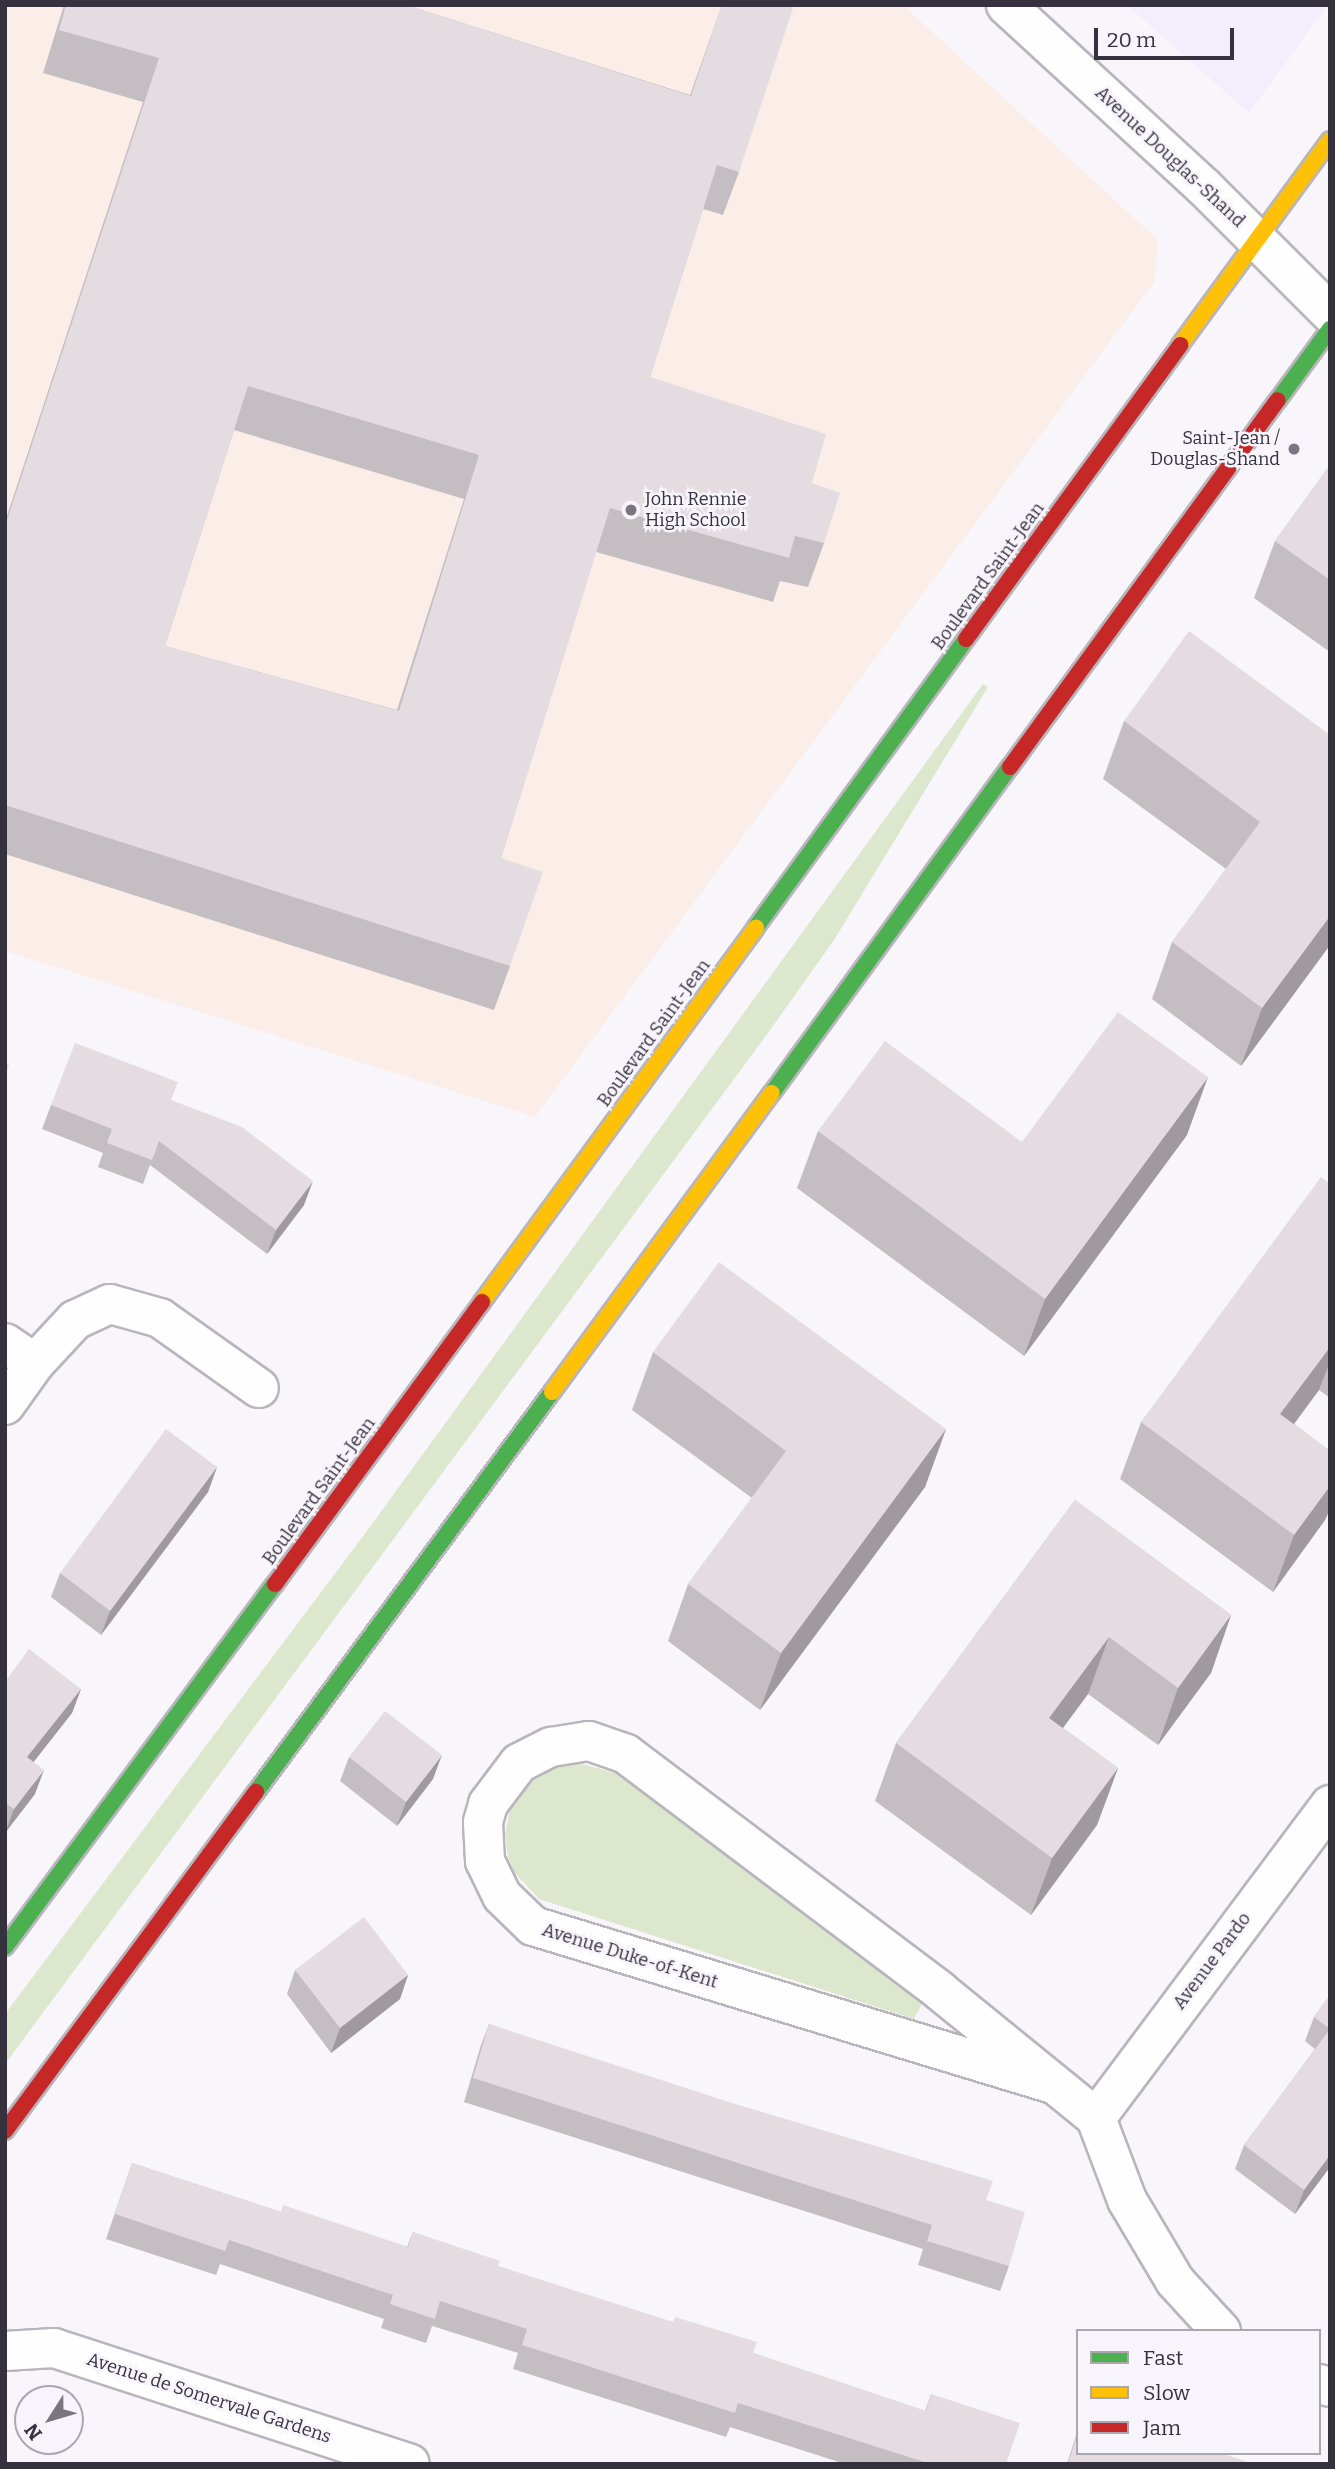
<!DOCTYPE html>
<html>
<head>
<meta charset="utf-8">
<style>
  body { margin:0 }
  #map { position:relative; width:1335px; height:2469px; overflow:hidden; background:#f8f6fa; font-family:Bitter,serif }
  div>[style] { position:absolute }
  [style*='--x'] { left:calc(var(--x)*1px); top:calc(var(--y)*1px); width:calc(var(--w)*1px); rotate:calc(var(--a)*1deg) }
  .built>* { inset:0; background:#f3edfc }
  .education>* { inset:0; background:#fbeee9 }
  .green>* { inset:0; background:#dce7cd }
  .roads { filter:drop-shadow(2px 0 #b8b5bc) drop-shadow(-2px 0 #b8b5bc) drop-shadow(0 2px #b8b5bc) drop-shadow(0 -2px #b8b5bc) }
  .street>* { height:38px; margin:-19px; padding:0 19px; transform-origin:19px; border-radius:19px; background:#fefefe }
  .fast>* { height:16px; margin:-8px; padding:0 8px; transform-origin:8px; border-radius:8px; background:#4caf50 }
  .slow>* { height:16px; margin:-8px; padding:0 8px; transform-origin:8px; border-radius:8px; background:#ffc107 }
  .jam>* { height:16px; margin:-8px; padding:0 8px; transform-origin:8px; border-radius:8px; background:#c62828 }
  .wall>* { inset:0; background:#c4bdc2 }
  .shaded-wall>* { inset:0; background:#a09a9e }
  .building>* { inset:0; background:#e4dce1 }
  .dots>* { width:19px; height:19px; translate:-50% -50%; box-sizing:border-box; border:4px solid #f7f5fb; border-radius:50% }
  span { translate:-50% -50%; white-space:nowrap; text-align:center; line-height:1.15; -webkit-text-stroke:5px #f7f5fb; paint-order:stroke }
  .street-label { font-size:18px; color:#36313e }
  .poi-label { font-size:18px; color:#36313e }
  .right { translate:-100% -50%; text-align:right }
  .left { translate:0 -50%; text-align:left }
  .frame { position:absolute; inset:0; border:7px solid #36313e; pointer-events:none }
  .legend { position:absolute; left:1076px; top:2329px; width:245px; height:126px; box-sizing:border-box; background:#f7f5fb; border:2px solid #aaa7af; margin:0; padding:9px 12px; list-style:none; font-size:21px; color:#36313e }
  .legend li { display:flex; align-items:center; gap:14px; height:35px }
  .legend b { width:35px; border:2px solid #aaa7af }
  .north { position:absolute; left:14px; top:2385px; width:70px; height:70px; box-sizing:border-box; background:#f7f5fb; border:2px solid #aaa7af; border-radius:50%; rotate:233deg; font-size:19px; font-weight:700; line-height:28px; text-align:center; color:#36313e }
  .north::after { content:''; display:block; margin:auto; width:24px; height:32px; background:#7a7680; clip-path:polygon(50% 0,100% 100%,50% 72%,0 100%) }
  .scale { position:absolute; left:1094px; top:28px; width:140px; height:32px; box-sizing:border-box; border:4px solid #36313e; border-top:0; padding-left:9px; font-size:21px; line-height:24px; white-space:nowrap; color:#36313e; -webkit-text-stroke:5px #f7f5fb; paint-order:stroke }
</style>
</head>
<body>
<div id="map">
  <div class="built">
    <div style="clip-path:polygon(1127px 5px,1328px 5px,1249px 113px)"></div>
  </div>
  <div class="education">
    <div style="clip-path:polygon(5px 5px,903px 5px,1158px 240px,1155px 281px,535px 1117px,5px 951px)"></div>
  </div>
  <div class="green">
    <div style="clip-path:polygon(983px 684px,988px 687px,834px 940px,768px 1033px,5px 2064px,5px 2014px,364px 1535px)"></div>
    <div style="clip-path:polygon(578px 1763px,616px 1773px,923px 2002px,914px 2019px,539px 1899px,514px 1872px,508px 1857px,505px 1835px,509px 1814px,518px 1794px,535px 1779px,559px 1765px)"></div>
  </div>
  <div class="roads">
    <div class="street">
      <div style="--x:1006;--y:5;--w:268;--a:42.6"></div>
      <div style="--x:1203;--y:186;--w:180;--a:45"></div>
      <div style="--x:5;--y:1343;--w:36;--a:34"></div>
      <div style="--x:5;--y:1405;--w:52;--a:-54.5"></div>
      <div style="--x:35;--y:1363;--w:59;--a:-47.1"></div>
      <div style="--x:75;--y:1320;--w:38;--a:-25"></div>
      <div style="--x:110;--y:1304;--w:52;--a:15.6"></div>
      <div style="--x:160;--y:1318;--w:121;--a:35.3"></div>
      <div style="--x:1053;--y:2084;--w:543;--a:-163.1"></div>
      <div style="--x:533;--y:1926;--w:43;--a:-135.9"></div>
      <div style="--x:502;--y:1896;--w:39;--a:-116"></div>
      <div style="--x:485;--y:1861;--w:39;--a:-93"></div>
      <div style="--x:483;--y:1822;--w:19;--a:-74"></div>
      <div style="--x:488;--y:1804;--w:51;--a:-52.9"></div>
      <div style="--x:519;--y:1763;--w:36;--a:-27"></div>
      <div style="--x:551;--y:1747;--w:38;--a:-9"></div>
      <div style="--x:589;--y:1741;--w:39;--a:19"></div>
      <div style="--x:626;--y:1754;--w:393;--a:37"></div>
      <div style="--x:940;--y:1991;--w:201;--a:39.1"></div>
      <div style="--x:1096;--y:2118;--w:88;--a:69.3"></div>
      <div style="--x:1127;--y:2200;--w:94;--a:59.3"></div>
      <div style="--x:1175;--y:2281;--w:68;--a:47.4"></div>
      <div style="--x:1096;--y:2118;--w:391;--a:-53.2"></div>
      <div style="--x:5;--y:2351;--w:49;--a:-3.5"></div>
      <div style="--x:54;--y:2348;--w:374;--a:18"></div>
      <div style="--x:1319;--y:2384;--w:11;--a:15"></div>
    </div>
    <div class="fast">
      <div style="--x:1278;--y:400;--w:88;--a:-53.8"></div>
      <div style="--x:756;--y:927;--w:356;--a:-53.9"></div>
      <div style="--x:772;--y:1093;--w:404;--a:-53.9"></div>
      <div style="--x:256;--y:1792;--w:498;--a:-53.5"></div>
      <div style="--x:5;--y:1947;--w:452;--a:-53.4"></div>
    </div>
    <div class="slow">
      <div style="--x:1180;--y:345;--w:254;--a:-53.8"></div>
      <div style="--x:482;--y:1302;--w:464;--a:-53.8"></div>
      <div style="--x:552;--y:1392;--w:371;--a:-53.7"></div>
    </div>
    <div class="jam">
      <div style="--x:966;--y:639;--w:364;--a:-53.9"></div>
      <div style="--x:1010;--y:767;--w:454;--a:-53.9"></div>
      <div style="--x:275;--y:1584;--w:350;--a:-53.7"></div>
      <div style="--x:5;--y:2131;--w:422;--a:-53.5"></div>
    </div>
  </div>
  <div class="wall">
    <div style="clip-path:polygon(evenodd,64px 5px,406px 5px,690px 95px,722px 5px,739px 172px,723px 215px,703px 209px,650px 377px,812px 483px,824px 543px,808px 587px,780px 581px,773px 602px,596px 552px,501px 858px,510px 966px,494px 1010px,5px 854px,5px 522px,143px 102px,43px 73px,64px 5px,234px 430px,464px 499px,397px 710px,165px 646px,234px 430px)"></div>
    <div style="clip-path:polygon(1330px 465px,1330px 652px,1254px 598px,1275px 541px)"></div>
    <div style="clip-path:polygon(1124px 721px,1330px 735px,1330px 945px,1241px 1066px,1152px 999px,1172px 942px,1226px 869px,1103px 779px)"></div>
    <div style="clip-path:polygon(171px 1100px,304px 1205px,267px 1254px,150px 1165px,143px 1184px,98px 1167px,103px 1153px,42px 1129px,51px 1105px)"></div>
    <div style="clip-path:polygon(818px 1131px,1022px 1142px,1187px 1135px,1024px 1356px,797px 1188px)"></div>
    <div style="clip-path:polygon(1330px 1184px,1330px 1398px,1319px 1390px,1294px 1424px,1330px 1451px,1330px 1509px,1325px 1520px,1273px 1592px,1120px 1479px,1141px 1422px)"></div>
    <div style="clip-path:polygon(653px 1352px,946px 1429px,925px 1487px,760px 1710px,668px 1641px,688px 1584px,752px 1498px,632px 1410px)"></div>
    <div style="clip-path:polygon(217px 1467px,208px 1492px,101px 1635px,51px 1597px,60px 1573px)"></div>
    <div style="clip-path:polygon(1075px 1500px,1231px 1615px,1211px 1673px,1158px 1745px,1088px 1694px,1063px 1728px,1118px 1768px,1097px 1825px,1031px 1915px,875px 1801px,896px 1743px)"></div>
    <div style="clip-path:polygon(5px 1682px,81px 1689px,72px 1713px,33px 1762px,35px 1794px,5px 1833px)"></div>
    <div style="clip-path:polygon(349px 1757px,433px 1779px,397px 1826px,340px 1781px)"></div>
    <div style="clip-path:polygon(295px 1970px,408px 1975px,400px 1999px,331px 2053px,287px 1994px)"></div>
    <div style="clip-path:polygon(1330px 1995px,1330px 2167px,1295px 2214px,1235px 2169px,1244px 2145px,1315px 2049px,1305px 2041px,1314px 2017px)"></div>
    <div style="clip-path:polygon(489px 2024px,986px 2200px,1009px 2266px,1000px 2291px,918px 2265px,923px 2249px,464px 2102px,480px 2048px)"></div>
    <div style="clip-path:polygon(132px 2163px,281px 2212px,407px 2247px,413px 2232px,498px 2266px,753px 2353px,925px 2411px,931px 2394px,1006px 2464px,845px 2464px,730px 2427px,726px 2437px,513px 2369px,518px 2353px,432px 2326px,426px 2343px,381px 2328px,384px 2319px,220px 2264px,216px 2275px,106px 2239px)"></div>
    <div style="clip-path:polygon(1078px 2429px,1078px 2453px,1254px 2464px,1067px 2464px)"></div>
  </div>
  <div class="shaded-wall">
    <div style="clip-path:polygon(1330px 916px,1330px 945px,1241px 1066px,1262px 1008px)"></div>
    <div style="clip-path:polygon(1208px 1077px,1187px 1135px,1024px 1356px,1045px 1299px)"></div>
    <div style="clip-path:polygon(313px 1181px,304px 1205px,267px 1254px,276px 1230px)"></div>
    <div style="clip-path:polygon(1330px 1347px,1330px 1361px,1319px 1390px,1259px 1471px,1280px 1414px)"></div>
    <div style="clip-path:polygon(946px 1429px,925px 1487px,760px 1710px,781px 1653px)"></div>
    <div style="clip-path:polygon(217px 1467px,208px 1492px,101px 1635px,110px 1611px)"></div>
    <div style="clip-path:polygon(1330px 1486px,1330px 1509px,1325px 1520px,1273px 1592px,1294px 1535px)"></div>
    <div style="clip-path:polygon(1231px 1615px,1211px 1673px,1158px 1745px,1178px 1688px)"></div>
    <div style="clip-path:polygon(1109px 1637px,1088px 1694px,1028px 1775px,1049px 1718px)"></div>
    <div style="clip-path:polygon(81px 1689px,72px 1713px,18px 1782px,27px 1757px)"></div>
    <div style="clip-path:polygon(442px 1755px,433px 1779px,397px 1826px,406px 1802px)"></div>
    <div style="clip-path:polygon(1118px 1768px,1097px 1825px,1031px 1915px,1052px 1858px)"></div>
    <div style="clip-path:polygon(44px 1770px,35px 1794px,5px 1833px,14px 1809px)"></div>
    <div style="clip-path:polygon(408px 1975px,400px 1999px,331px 2053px,340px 2028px)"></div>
    <div style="clip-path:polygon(1330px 2155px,1330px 2167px,1295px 2214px,1304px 2190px)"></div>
  </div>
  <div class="building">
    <div style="clip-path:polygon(evenodd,66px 5px,406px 5px,691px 96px,722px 5px,794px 5px,739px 172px,717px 165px,650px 377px,826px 434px,812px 483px,840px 493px,824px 543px,795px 536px,789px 558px,610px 508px,501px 858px,543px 872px,510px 966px,5px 805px,5px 526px,159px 58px,59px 30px,66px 5px,248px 386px,479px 455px,399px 711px,165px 646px,248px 386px)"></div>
    <div style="clip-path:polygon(1330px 465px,1330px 580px,1275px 541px)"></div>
    <div style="clip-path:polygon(1189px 631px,1330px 735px,1330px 916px,1262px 1008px,1172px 942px,1260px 822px,1124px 721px)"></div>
    <div style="clip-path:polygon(1118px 1012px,1208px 1077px,1045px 1299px,818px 1131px,885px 1041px,1022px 1142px)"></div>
    <div style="clip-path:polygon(75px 1043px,178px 1082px,171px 1100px,242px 1127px,313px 1181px,276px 1230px,159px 1141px,152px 1160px,107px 1143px,112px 1129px,51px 1105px)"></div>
    <div style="clip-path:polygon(5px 1063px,9px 1065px,5px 1077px)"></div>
    <div style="clip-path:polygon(1321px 1177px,1330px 1184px,1330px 1347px,1280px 1414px,1330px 1451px,1330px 1486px,1294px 1535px,1141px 1422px)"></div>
    <div style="clip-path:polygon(719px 1262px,946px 1429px,781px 1653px,688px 1584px,786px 1451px,653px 1352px)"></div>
    <div style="clip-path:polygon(166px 1429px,217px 1467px,110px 1611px,60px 1573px)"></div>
    <div style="clip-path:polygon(1075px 1500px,1231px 1615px,1178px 1688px,1109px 1637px,1049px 1718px,1118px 1768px,1052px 1858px,896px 1743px)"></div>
    <div style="clip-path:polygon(29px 1649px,81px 1689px,27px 1757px,44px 1770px,14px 1809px,5px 1803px,5px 1682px)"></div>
    <div style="clip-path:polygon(385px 1711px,442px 1755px,406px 1802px,349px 1757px)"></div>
    <div style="clip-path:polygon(364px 1917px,408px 1975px,340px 2028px,295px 1970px)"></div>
    <div style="clip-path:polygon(1330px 1995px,1330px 2029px,1314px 2017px)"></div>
    <div style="clip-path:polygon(489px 2024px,732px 2103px,993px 2181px,986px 2200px,1025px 2212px,1009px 2266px,927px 2241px,932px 2225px,473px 2078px)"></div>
    <div style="clip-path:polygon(1330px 2029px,1330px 2155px,1304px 2190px,1244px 2145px)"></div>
    <div style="clip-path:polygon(132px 2163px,281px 2212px,283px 2205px,408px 2247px,413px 2232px,500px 2261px,498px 2266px,673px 2322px,675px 2317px,757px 2342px,753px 2353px,926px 2411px,931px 2394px,1020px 2423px,1006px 2464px,931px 2464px,738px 2403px,735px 2413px,522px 2345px,527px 2329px,440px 2301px,435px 2319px,390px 2304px,393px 2295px,229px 2240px,225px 2251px,115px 2214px)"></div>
    <div style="clip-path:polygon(1078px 2432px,1078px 2453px,1221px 2453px,1254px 2464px,1068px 2464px)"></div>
  </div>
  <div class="dots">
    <div style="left:1294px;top:449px;background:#7a7680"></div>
    <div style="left:631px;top:510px;background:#7a7680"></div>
  </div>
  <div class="street-label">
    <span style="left:1170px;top:157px;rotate:43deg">Avenue Douglas-Shand</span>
    <span style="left:988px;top:576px;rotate:-54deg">Boulevard Saint-Jean</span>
    <span style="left:654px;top:1033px;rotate:-54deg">Boulevard Saint-Jean</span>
    <span style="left:319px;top:1491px;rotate:-54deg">Boulevard Saint-Jean</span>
    <span style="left:630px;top:1956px;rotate:17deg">Avenue Duke-of-Kent</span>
    <span style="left:1212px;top:1961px;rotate:-53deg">Avenue Pardo</span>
    <span style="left:209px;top:2398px;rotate:18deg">Avenue de Somervale Gardens</span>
  </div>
  <div class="poi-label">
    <span class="right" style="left:1280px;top:449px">Saint-Jean /<br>Douglas-Shand</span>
    <span class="left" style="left:645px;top:510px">John Rennie<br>High School</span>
  </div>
  <div class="frame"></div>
  <ul class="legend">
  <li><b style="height:9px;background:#4caf50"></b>Fast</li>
  <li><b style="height:9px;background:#ffc107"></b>Slow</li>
  <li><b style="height:9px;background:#c62828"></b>Jam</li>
  </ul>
  <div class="north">N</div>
  <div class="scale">20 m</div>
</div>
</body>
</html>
